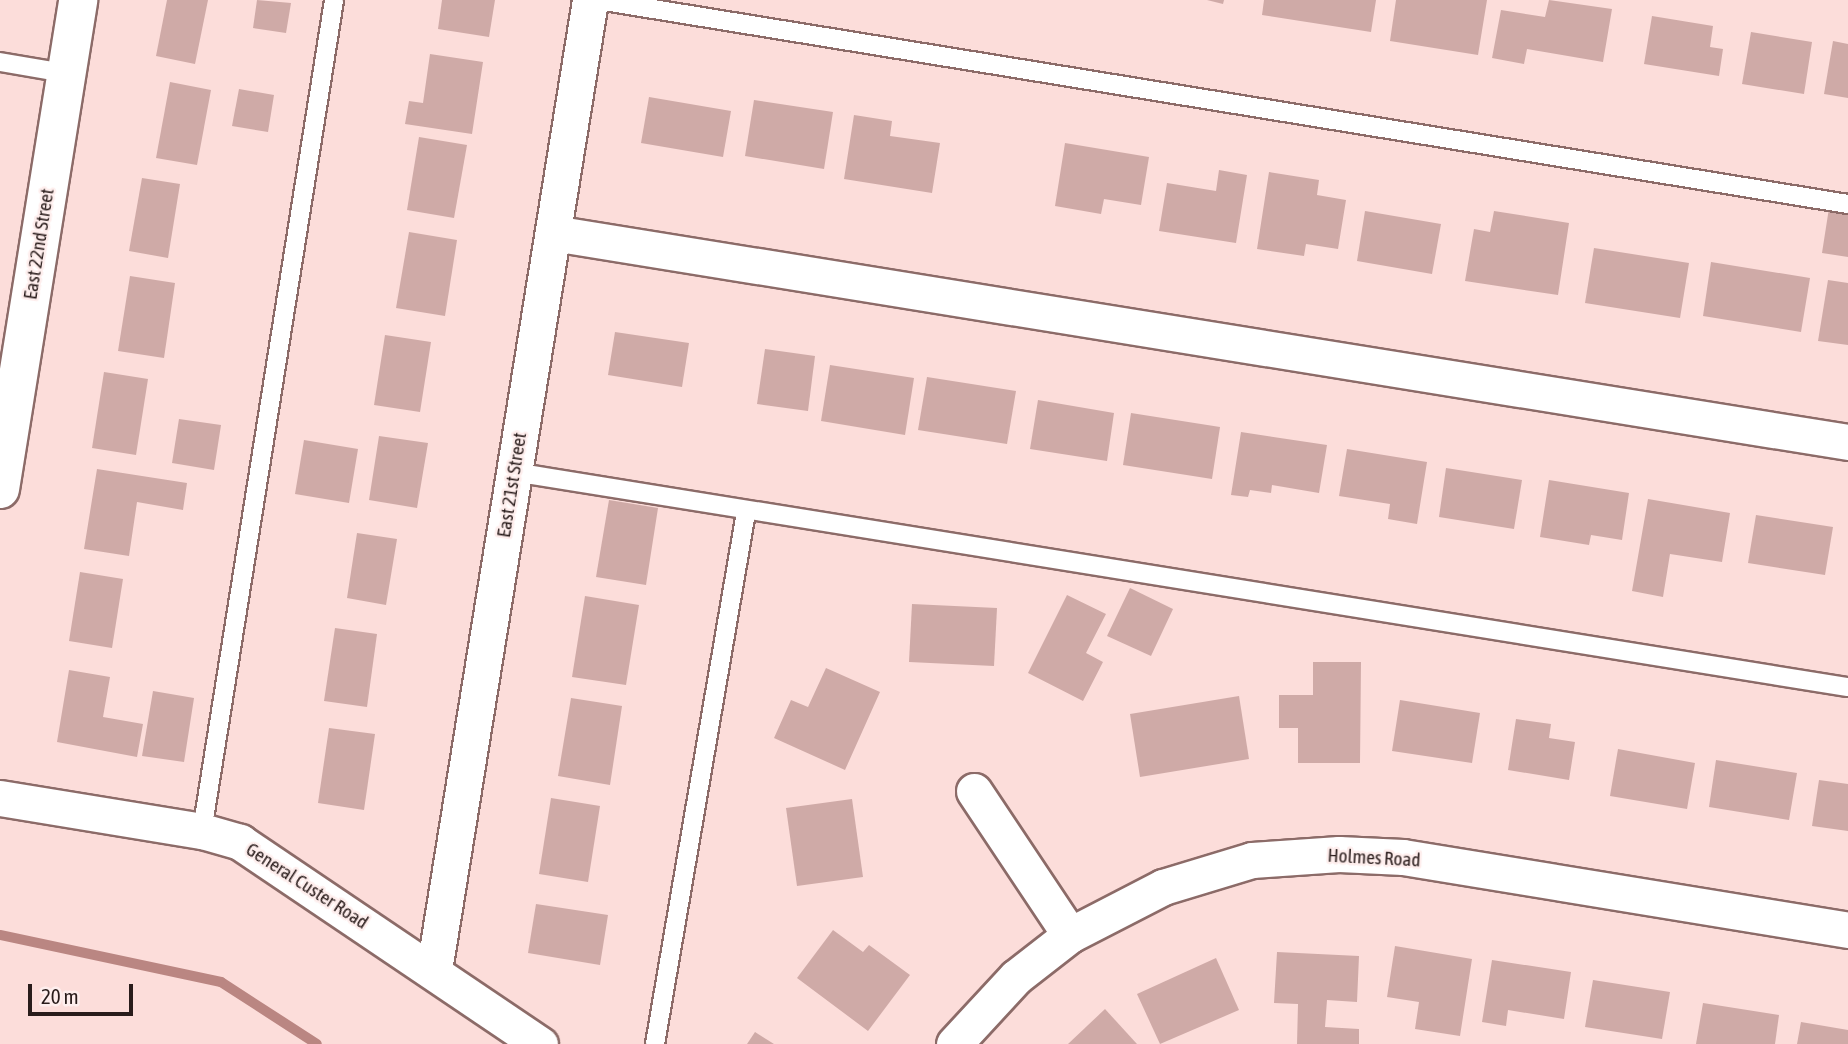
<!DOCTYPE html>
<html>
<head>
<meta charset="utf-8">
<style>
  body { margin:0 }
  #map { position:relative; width:1848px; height:1044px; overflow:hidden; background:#fcddda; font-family:"Asap Condensed",sans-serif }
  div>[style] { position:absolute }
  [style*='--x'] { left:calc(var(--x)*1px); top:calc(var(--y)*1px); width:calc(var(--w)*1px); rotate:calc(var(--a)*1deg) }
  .stream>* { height:10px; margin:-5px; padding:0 5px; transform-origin:5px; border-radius:5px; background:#ba8682 }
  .building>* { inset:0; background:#cfaaa7 }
  .roads { filter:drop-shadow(2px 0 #8c6b68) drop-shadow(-2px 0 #8c6b68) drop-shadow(0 2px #8c6b68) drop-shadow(0 -2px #8c6b68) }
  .lane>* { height:18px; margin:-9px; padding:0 9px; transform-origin:9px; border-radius:9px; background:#fff }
  .street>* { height:35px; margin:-17.5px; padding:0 17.5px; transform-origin:17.5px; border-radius:17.5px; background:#fff }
  .secondary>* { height:38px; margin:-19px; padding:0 19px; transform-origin:19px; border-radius:19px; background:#fff }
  span { translate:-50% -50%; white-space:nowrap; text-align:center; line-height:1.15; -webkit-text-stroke:5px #feeeed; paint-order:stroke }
  .street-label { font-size:19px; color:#291c1b }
  .scale { position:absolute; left:28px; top:984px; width:105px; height:32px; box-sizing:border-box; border:4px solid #291c1b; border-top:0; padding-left:9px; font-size:21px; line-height:24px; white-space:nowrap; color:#291c1b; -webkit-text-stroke:5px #feeeed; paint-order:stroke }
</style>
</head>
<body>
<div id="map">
  <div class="stream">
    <div style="--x:0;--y:935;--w:226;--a:12"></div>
    <div style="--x:221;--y:982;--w:114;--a:32.9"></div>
  </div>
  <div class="building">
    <div style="clip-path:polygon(167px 0,208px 0,195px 64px,156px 56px)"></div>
    <div style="clip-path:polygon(257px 0,291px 3px,286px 33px,253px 28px)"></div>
    <div style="clip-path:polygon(442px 0,495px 0,489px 37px,438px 29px)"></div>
    <div style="clip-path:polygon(1207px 0,1224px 0,1223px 4px)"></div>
    <div style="clip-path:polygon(1264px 0,1376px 0,1371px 32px,1262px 15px)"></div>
    <div style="clip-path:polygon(1396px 0,1487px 0,1478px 55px,1390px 41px)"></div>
    <div style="clip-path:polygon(1549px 0,1612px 9px,1603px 62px,1527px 49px,1524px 64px,1492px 58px,1501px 10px,1545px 17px)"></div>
    <div style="clip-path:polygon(1652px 16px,1713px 26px,1710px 47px,1723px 49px,1719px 76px,1644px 64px)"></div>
    <div style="clip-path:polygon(1751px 32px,1812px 42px,1804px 94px,1742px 84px)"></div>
    <div style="clip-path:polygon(1833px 41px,1848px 44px,1848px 98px,1824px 94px)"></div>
    <div style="clip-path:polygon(430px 54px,483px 62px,472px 134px,405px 124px,409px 101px,423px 103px)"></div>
    <div style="clip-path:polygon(170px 82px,211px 90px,197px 165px,156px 158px)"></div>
    <div style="clip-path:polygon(239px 89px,274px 95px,268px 132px,232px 126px)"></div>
    <div style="clip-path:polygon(649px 97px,731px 111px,723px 157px,641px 143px)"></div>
    <div style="clip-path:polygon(754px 100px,833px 112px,824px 169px,745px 156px)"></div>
    <div style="clip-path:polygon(854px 115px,892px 121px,890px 136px,940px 143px,932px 193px,844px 179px)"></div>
    <div style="clip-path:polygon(419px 137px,467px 145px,454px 218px,407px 210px)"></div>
    <div style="clip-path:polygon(1065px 143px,1149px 157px,1141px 205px,1104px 199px,1101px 214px,1055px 206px)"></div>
    <div style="clip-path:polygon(1219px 170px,1247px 175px,1236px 243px,1159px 231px,1167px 183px,1216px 191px)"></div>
    <div style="clip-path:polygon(1269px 172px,1319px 180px,1317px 195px,1346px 200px,1338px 249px,1306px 244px,1304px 256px,1257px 249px)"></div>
    <div style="clip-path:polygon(142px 178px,180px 184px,168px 258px,129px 251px)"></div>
    <div style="clip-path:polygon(1829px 208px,1848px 211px,1848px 257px,1822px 253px)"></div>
    <div style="clip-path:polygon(1365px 211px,1441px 224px,1432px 274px,1357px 261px)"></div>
    <div style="clip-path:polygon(1494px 211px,1569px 223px,1558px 295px,1465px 281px,1474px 229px,1490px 232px)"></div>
    <div style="clip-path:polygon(409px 232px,457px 240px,445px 316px,396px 308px)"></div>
    <div style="clip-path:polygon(1594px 248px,1689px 263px,1680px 318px,1585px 303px)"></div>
    <div style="clip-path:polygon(1711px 262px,1810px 278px,1801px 332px,1703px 316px)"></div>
    <div style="clip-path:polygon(130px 276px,175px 283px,164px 358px,118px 351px)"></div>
    <div style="clip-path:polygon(1828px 280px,1848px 283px,1848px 345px,1818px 341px)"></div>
    <div style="clip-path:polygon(615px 332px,689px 343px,682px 387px,608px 375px)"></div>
    <div style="clip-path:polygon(385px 335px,431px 342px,420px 412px,374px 405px)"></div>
    <div style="clip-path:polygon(765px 349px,815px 356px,808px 411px,757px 404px)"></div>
    <div style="clip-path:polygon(830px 365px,914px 378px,905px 435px,821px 421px)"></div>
    <div style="clip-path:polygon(104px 372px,148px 379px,136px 455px,92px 448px)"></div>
    <div style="clip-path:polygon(927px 377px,1016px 391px,1007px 444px,918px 430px)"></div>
    <div style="clip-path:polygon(1038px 400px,1114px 413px,1107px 461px,1030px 449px)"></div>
    <div style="clip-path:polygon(1131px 413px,1220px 427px,1212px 479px,1123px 465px)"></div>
    <div style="clip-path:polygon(179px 419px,221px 425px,214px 470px,172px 463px)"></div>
    <div style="clip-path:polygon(1241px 432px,1327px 445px,1319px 493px,1272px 485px,1271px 493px,1250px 490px,1248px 497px,1231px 495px)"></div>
    <div style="clip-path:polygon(379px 436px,428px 443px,417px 508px,369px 500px)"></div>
    <div style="clip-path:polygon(304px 440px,358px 449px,349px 503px,295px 494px)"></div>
    <div style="clip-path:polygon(1347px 449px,1427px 462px,1417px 524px,1388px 519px,1390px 504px,1339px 496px)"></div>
    <div style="clip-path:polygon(1446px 468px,1522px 480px,1514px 529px,1439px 517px)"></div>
    <div style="clip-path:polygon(97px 469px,187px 483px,183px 510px,137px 502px,129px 556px,84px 549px)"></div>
    <div style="clip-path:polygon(1549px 480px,1629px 493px,1622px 540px,1591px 535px,1589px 545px,1540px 537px)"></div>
    <div style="clip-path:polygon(1648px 499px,1730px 513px,1722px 562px,1670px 554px,1663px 597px,1632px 591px)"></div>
    <div style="clip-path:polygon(609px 500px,658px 508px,646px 585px,596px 577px)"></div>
    <div style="clip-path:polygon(1756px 515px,1833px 527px,1825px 575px,1748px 563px)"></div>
    <div style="clip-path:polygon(357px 533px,397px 539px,386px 605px,347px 598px)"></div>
    <div style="clip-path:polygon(80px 572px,123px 579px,112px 648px,69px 641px)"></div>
    <div style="clip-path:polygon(1130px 588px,1173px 609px,1151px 656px,1107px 636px)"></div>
    <div style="clip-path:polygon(1067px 595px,1106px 614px,1086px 653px,1103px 662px,1083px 701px,1028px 673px)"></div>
    <div style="clip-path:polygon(585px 596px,639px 605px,626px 685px,572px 677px)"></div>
    <div style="clip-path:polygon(912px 604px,997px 608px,994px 666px,909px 662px)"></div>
    <div style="clip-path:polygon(335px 628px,377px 634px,367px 707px,324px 701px)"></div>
    <div style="clip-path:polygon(1313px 662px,1361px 662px,1360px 763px,1298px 763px,1298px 728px,1279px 728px,1279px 695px,1313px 695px)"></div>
    <div style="clip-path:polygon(826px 668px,880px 692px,845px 770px,774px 738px,791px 700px,808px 707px)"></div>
    <div style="clip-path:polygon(69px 670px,110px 677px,103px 717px,143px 724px,137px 757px,57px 742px)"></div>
    <div style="clip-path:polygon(153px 691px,194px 698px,184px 762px,142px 756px)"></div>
    <div style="clip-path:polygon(1239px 696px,1249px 759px,1140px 777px,1130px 714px)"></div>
    <div style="clip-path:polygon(571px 698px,622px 706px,610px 785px,558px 776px)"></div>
    <div style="clip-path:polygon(1400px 700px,1480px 713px,1472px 763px,1392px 751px)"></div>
    <div style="clip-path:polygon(1516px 719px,1551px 724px,1549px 738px,1575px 742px,1569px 780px,1508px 770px)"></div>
    <div style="clip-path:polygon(329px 728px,375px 734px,364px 810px,318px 803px)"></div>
    <div style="clip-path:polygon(1618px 749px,1695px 763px,1687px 809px,1610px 796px)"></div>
    <div style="clip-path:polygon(1716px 760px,1797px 773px,1789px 820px,1709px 807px)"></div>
    <div style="clip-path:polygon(1819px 780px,1848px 784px,1848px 831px,1812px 826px)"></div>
    <div style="clip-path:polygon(551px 798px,600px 806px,588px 882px,539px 874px)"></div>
    <div style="clip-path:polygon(852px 799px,863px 877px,797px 886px,786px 808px)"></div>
    <div style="clip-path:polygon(536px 904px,608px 915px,600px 965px,528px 953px)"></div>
    <div style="clip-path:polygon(833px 930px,863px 952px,869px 945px,910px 975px,868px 1031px,797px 978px)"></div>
    <div style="clip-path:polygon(1395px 946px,1472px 959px,1460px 1036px,1415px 1029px,1419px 1002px,1387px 997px)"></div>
    <div style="clip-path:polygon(1277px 952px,1359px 956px,1357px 1002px,1327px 1000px,1325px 1027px,1359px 1029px,1359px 1044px,1297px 1044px,1298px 1004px,1274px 1003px)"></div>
    <div style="clip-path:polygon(1216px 958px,1239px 1010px,1160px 1044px,1137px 994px)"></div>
    <div style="clip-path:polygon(1492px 960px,1571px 972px,1564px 1019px,1508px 1010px,1506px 1026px,1482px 1022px)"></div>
    <div style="clip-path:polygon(1593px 980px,1670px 992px,1662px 1039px,1585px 1027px)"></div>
    <div style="clip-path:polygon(1703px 1003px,1779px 1015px,1775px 1044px,1696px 1044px)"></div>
    <div style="clip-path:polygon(1105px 1009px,1137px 1044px,1068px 1044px)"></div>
    <div style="clip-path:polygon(1801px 1022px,1848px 1030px,1848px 1044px,1797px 1044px)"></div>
    <div style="clip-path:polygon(755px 1032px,774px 1044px,747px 1044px)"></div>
  </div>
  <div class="roads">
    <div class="lane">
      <div style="--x:598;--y:0;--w:1267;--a:9.27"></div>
      <div style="--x:0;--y:62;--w:66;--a:9.6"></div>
      <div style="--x:514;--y:472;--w:1351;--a:9.16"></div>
      <div style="--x:202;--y:831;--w:841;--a:-80.97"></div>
      <div style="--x:655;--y:1044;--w:540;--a:-80.29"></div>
    </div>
    <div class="street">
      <div style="--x:553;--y:233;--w:1312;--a:9.17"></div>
      <div style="--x:974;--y:791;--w:173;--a:56.3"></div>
      <div style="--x:0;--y:798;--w:205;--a:9.3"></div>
      <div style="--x:202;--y:831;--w:40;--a:16"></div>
      <div style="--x:240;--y:842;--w:362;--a:34"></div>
      <div style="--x:434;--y:970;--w:982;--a:-80.86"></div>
      <div style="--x:954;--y:1044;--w:91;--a:-47.2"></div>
      <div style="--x:1016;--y:977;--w:68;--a:-37.9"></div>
      <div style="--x:1070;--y:935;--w:105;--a:-27.3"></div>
      <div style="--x:1163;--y:887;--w:93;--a:-16.9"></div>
      <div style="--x:1252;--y:860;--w:87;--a:-3.9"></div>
      <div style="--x:1339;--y:854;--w:64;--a:2.7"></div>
      <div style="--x:1403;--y:857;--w:451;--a:9.3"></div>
    </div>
    <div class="secondary">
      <div style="--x:0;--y:489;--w:495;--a:-80.9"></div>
    </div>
  </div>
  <div class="street-label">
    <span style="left:39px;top:244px;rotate:-81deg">East 22nd Street</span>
    <span style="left:512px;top:485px;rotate:-81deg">East 21st Street</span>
    <span style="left:1374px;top:858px;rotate:3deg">Holmes Road</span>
    <span style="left:307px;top:886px;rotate:33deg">General Custer Road</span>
  </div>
  <div class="scale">20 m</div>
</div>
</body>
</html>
